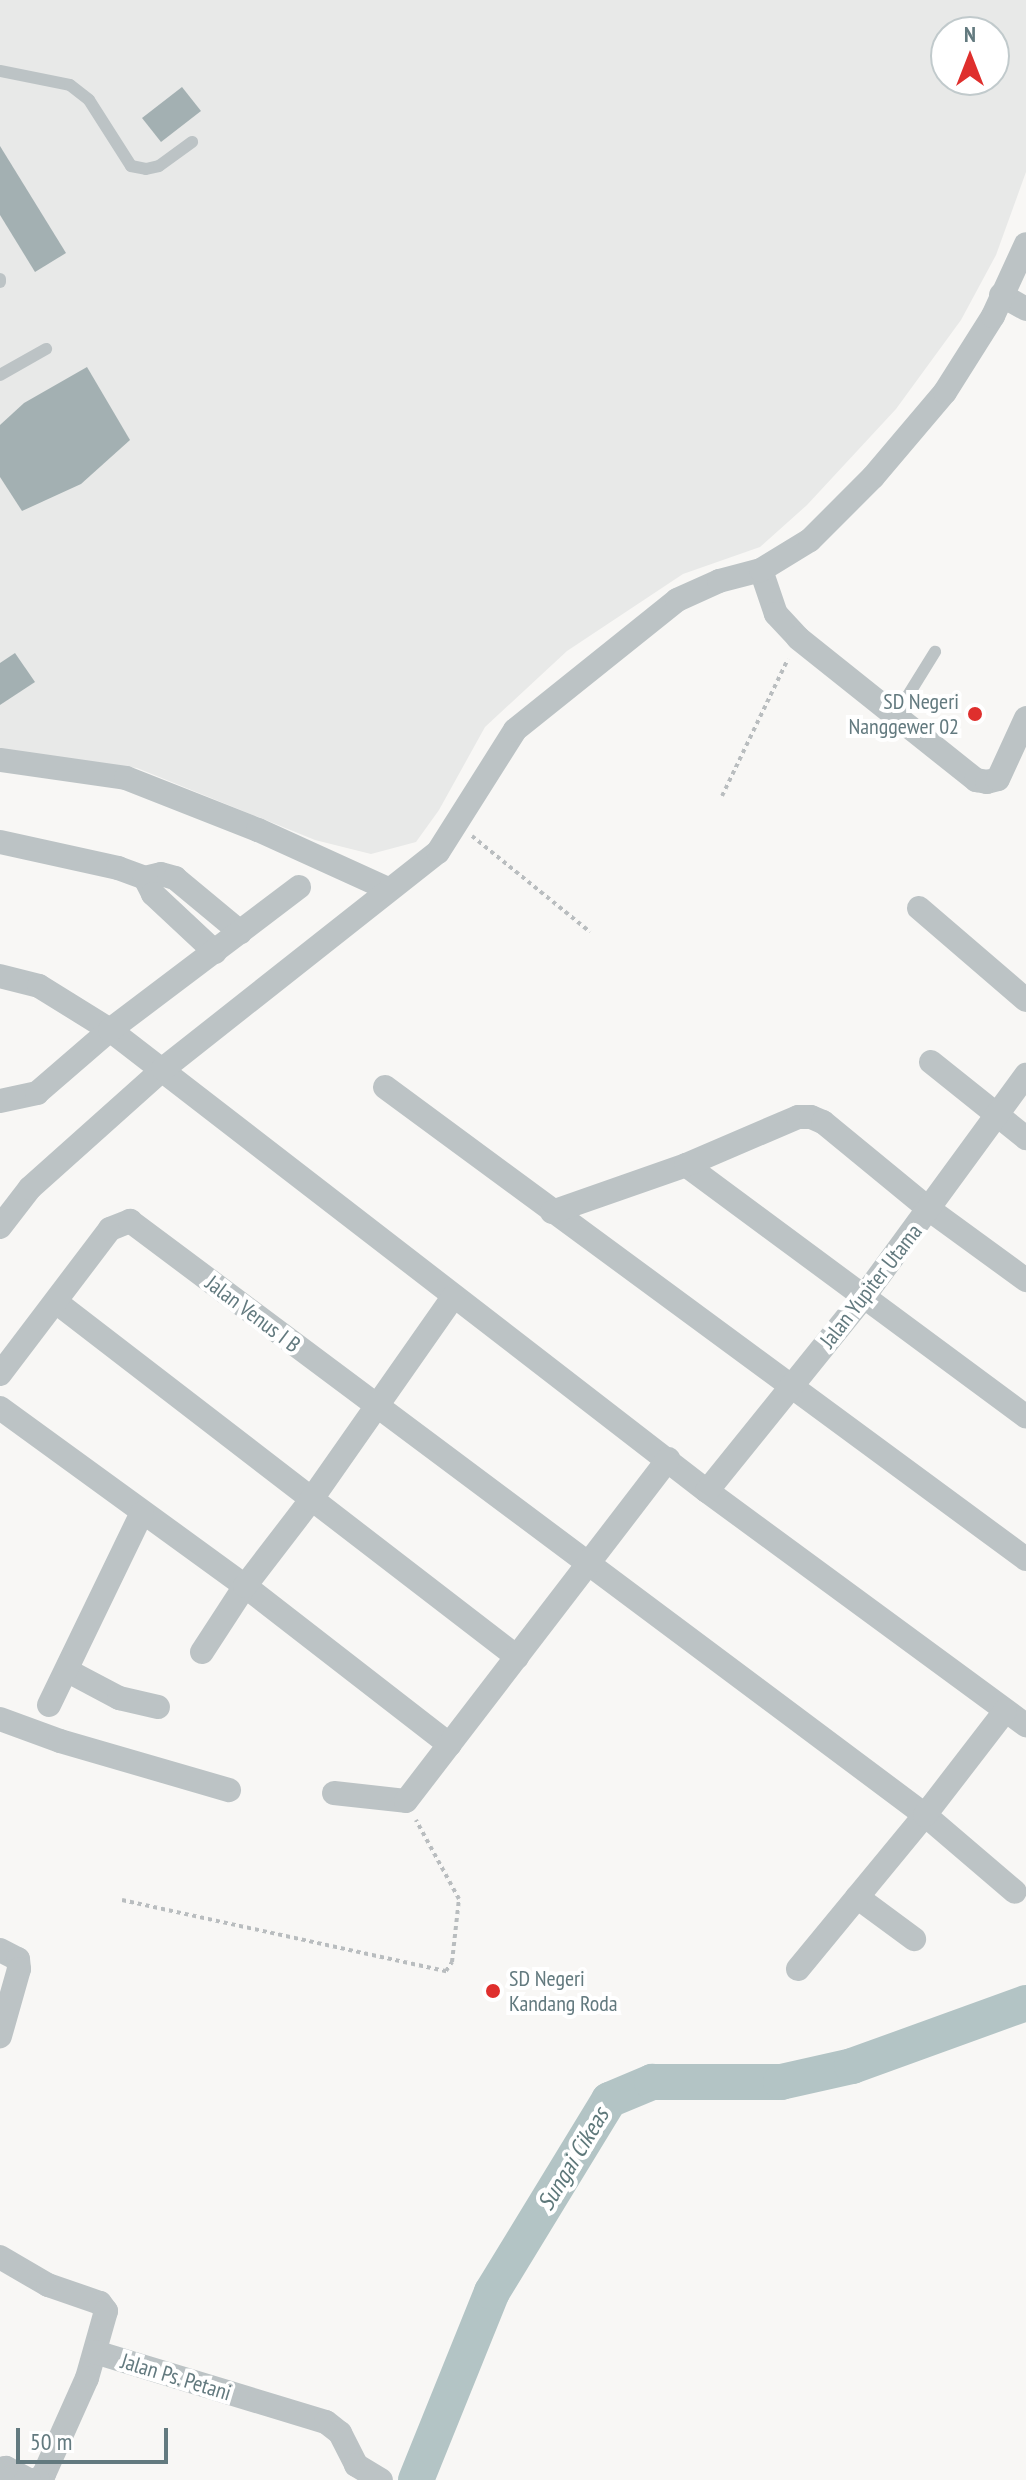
<!DOCTYPE html>
<html>
<head>
<meta charset="utf-8">
<style>
  body { margin:0 }
  #map { position:relative; width:1026px; height:2480px; overflow:hidden; background:#f8f7f5; font-family:"PT Sans Narrow",sans-serif }
  div>[style] { position:absolute }
  [style*='--x'] { left:calc(var(--x)*1px); top:calc(var(--y)*1px); width:calc(var(--w)*1px); rotate:calc(var(--a)*1deg) }
  .built>* { inset:0; background:#e8e9e8 }
  .river>* { height:36px; margin:-18px; padding:0 18px; transform-origin:18px; border-radius:18px; background:#b3c4c5 }
  .building>* { inset:0; background:#a3b0b2 }
  .path>* { height:4px; margin-top:-2px; transform-origin:0; background:repeating-linear-gradient(90deg,#b9bdbf 0 4px,transparent 0 8px) }
  .service>* { height:12px; margin:-6px; padding:0 6px; transform-origin:6px; border-radius:6px; background:#bcc3c5 }
  .minor>* { height:24px; margin:-12px; padding:0 12px; transform-origin:12px; border-radius:12px; background:#bcc3c5 }
  .dots>* { width:22px; height:22px; translate:-50% -50%; box-sizing:border-box; border:4px solid #fff; border-radius:50% }
  span { translate:-50% -50%; white-space:nowrap; text-align:center; line-height:1.15; -webkit-text-stroke:8px #fff; paint-order:stroke }
  .poi-label { font-size:22px; color:#637a7f }
  .right { translate:-100% -50%; text-align:right }
  .left { translate:0 -50%; text-align:left }
  .street-label { font-size:22px; color:#637a7f }
  .water-label { font-size:24px; color:#5e787a; font-style:italic }
  .north { position:absolute; left:930px; top:16px; width:80px; height:80px; box-sizing:border-box; background:#fff; border:2px solid #c1cacc; border-radius:50%; rotate:0deg; font-size:22px; font-weight:700; line-height:32px; text-align:center; color:#637a7f }
  .north::after { content:''; display:block; margin:auto; width:28px; height:36px; background:#df2f2d; clip-path:polygon(50% 0,100% 100%,50% 72%,0 100%) }
  .scale { position:absolute; left:16px; top:2428px; width:152px; height:36px; box-sizing:border-box; border:4px solid #637a7f; border-top:0; padding-left:10px; font-size:24px; line-height:28px; white-space:nowrap; color:#637a7f; -webkit-text-stroke:6px #fff; paint-order:stroke }
</style>
</head>
<body>
<div id="map">
  <div class="built">
    <div style="clip-path:polygon(evenodd,0 0,1026px 0,1026px 172px,996px 255px,961px 320px,896px 409px,807px 505px,760px 547px,683px 574px,567px 651px,485px 727px,439px 810px,416px 842px,371px 854px,315px 840px,137px 768px,0 750px,0 0,946px 32px,994px 32px,994px 80px,946px 80px,946px 32px)"></div>
  </div>
  <div class="river">
    <div style="--x:416;--y:2480;--w:203;--a:-68"></div>
    <div style="--x:492;--y:2292;--w:225;--a:-58.6"></div>
    <div style="--x:609;--y:2100;--w:47;--a:-22.7"></div>
    <div style="--x:652;--y:2082;--w:129;--a:0"></div>
    <div style="--x:781;--y:2082;--w:73;--a:-12.7"></div>
    <div style="--x:852;--y:2066;--w:185;--a:-19.9"></div>
  </div>
  <div class="building">
    <div style="clip-path:polygon(182px 87px,201px 111px,161px 142px,142px 118px)"></div>
    <div style="clip-path:polygon(0 146px,66px 253px,35px 272px,0 215px)"></div>
    <div style="clip-path:polygon(87px 367px,130px 440px,81px 484px,22px 511px,0 477px,0 425px,24px 403px)"></div>
    <div style="clip-path:polygon(15px 653px,35px 682px,0 705px,0 663px)"></div>
  </div>
  <div class="path">
    <div style="--x:722;--y:796;--w:152;--a:-64.3"></div>
    <div style="--x:472;--y:836;--w:152;--a:39.1"></div>
    <div style="--x:122;--y:1900;--w:332;--a:12.4"></div>
    <div style="--x:446;--y:1971;--w:11;--a:-56"></div>
    <div style="--x:452;--y:1962;--w:63;--a:-83.7"></div>
    <div style="--x:459;--y:1899;--w:90;--a:-118.6"></div>
  </div>
  <div class="service">
    <div style="--x:0;--y:71;--w:71;--a:11.3"></div>
    <div style="--x:70;--y:85;--w:24;--a:38"></div>
    <div style="--x:89;--y:100;--w:78;--a:57.5"></div>
    <div style="--x:131;--y:166;--w:15;--a:11"></div>
    <div style="--x:146;--y:169;--w:13;--a:-13"></div>
    <div style="--x:159;--y:166;--w:41;--a:-36"></div>
    <div style="--x:0;--y:279;--w:3;--a:90"></div>
    <div style="--x:0;--y:375;--w:53;--a:-29.5"></div>
    <div style="--x:894;--y:718;--w:78;--a:-58.2"></div>
  </div>
  <div class="minor">
    <div style="--x:1001;--y:295;--w:29;--a:29"></div>
    <div style="--x:761;--y:570;--w:46;--a:71.2"></div>
    <div style="--x:776;--y:614;--w:33;--a:47"></div>
    <div style="--x:798;--y:638;--w:228;--a:38.6"></div>
    <div style="--x:976;--y:780;--w:11;--a:10"></div>
    <div style="--x:987;--y:782;--w:11;--a:-15"></div>
    <div style="--x:998;--y:779;--w:67;--a:-65.3"></div>
    <div style="--x:0;--y:760;--w:127;--a:8.1"></div>
    <div style="--x:126;--y:778;--w:142;--a:21.5"></div>
    <div style="--x:258;--y:830;--w:143;--a:24.4"></div>
    <div style="--x:0;--y:842;--w:121;--a:12.4"></div>
    <div style="--x:118;--y:868;--w:29;--a:20"></div>
    <div style="--x:145;--y:878;--w:16;--a:-14"></div>
    <div style="--x:161;--y:874;--w:15;--a:16"></div>
    <div style="--x:175;--y:878;--w:85;--a:39.7"></div>
    <div style="--x:145;--y:878;--w:18;--a:63"></div>
    <div style="--x:153;--y:894;--w:85;--a:43.1"></div>
    <div style="--x:919;--y:908;--w:141;--a:40.7"></div>
    <div style="--x:0;--y:976;--w:40;--a:14.4"></div>
    <div style="--x:39;--y:986;--w:84;--a:31.8"></div>
    <div style="--x:110;--y:1030;--w:754;--a:37.68"></div>
    <div style="--x:707;--y:1491;--w:396;--a:36.3"></div>
    <div style="--x:931;--y:1062;--w:122;--a:38.7"></div>
    <div style="--x:385;--y:1087;--w:796;--a:36.37"></div>
    <div style="--x:0;--y:1101;--w:38;--a:-12"></div>
    <div style="--x:37;--y:1093;--w:96;--a:-40.8"></div>
    <div style="--x:110;--y:1030;--w:237;--a:-37.1"></div>
    <div style="--x:686;--y:1165;--w:423;--a:36.5"></div>
    <div style="--x:552;--y:1212;--w:142;--a:-19.3"></div>
    <div style="--x:686;--y:1165;--w:122;--a:-23.2"></div>
    <div style="--x:798;--y:1117;--w:13;--a:0"></div>
    <div style="--x:811;--y:1117;--w:13;--a:23"></div>
    <div style="--x:823;--y:1122;--w:139;--a:39.4"></div>
    <div style="--x:930;--y:1210;--w:119;--a:36.1"></div>
    <div style="--x:0;--y:1227;--w:49;--a:-52.4"></div>
    <div style="--x:30;--y:1188;--w:178;--a:-41.8"></div>
    <div style="--x:163;--y:1069;--w:350;--a:-38.3"></div>
    <div style="--x:438;--y:852;--w:144;--a:-57.7"></div>
    <div style="--x:515;--y:730;--w:208;--a:-38.7"></div>
    <div style="--x:677;--y:600;--w:46;--a:-24.3"></div>
    <div style="--x:719;--y:581;--w:43;--a:-14.7"></div>
    <div style="--x:761;--y:570;--w:57;--a:-31.5"></div>
    <div style="--x:810;--y:540;--w:89;--a:-45"></div>
    <div style="--x:873;--y:477;--w:111;--a:-49.7"></div>
    <div style="--x:945;--y:392;--w:90;--a:-57.7"></div>
    <div style="--x:993;--y:316;--w:79;--a:-65.4"></div>
    <div style="--x:56;--y:1302;--w:582;--a:37.6"></div>
    <div style="--x:0;--y:1374;--w:182;--a:-52.8"></div>
    <div style="--x:110;--y:1229;--w:22;--a:-22"></div>
    <div style="--x:130;--y:1221;--w:992;--a:36.77"></div>
    <div style="--x:925;--y:1815;--w:118;--a:40.5"></div>
    <div style="--x:0;--y:1408;--w:303;--a:36"></div>
    <div style="--x:245;--y:1586;--w:259;--a:37.8"></div>
    <div style="--x:707;--y:1491;--w:252;--a:-51.1"></div>
    <div style="--x:865;--y:1295;--w:273;--a:-53.8"></div>
    <div style="--x:202;--y:1652;--w:79;--a:-56.9"></div>
    <div style="--x:245;--y:1586;--w:108;--a:-52.5"></div>
    <div style="--x:311;--y:1500;--w:248;--a:-55"></div>
    <div style="--x:68;--y:1671;--w:58;--a:27.9"></div>
    <div style="--x:119;--y:1698;--w:40;--a:13"></div>
    <div style="--x:49;--y:1705;--w:213;--a:-64.2"></div>
    <div style="--x:0;--y:1719;--w:64;--a:20.1"></div>
    <div style="--x:60;--y:1741;--w:176;--a:16.2"></div>
    <div style="--x:334;--y:1793;--w:72;--a:6.3"></div>
    <div style="--x:406;--y:1801;--w:431;--a:-52.5"></div>
    <div style="--x:857;--y:1897;--w:71;--a:36.4"></div>
    <div style="--x:0;--y:1950;--w:20;--a:27"></div>
    <div style="--x:18;--y:1959;--w:10;--a:84"></div>
    <div style="--x:19;--y:1969;--w:70;--a:105.8"></div>
    <div style="--x:798;--y:1969;--w:200;--a:-50.5"></div>
    <div style="--x:925;--y:1815;--w:131;--a:-52.4"></div>
    <div style="--x:0;--y:2257;--w:56;--a:30.3"></div>
    <div style="--x:48;--y:2285;--w:55;--a:19.1"></div>
    <div style="--x:100;--y:2303;--w:10;--a:53"></div>
    <div style="--x:106;--y:2311;--w:70;--a:105.8"></div>
    <div style="--x:87;--y:2378;--w:105;--a:114.1"></div>
    <div style="--x:44;--y:2474;--w:8;--a:135"></div>
    <div style="--x:38;--y:2480;--w:9;--a:180"></div>
    <div style="--x:29;--y:2480;--w:26;--a:-152"></div>
    <div style="--x:6;--y:2468;--w:6;--a:171"></div>
    <div style="--x:95;--y:2352;--w:241;--a:16.9"></div>
    <div style="--x:326;--y:2422;--w:18;--a:38"></div>
    <div style="--x:340;--y:2433;--w:36;--a:63"></div>
    <div style="--x:356;--y:2465;--w:29;--a:31"></div>
  </div>
  <div class="dots">
    <div style="left:975px;top:714px;background:#df2f2d"></div>
    <div style="left:493px;top:1991px;background:#df2f2d"></div>
  </div>
  <div class="poi-label">
    <span class="right" style="left:959px;top:714px">SD Negeri<br>Nanggewer 02</span>
    <span class="left" style="left:509px;top:1991px">SD Negeri<br>Kandang Roda</span>
  </div>
  <div class="street-label">
    <span style="left:871px;top:1286px;rotate:-52deg">Jalan Yupiter Utama</span>
    <span style="left:253px;top:1314px;rotate:37deg">Jalan Venus I B</span>
    <span style="left:176px;top:2377px;rotate:17deg">Jalan Ps. Petani</span>
  </div>
  <div class="water-label">
    <span style="left:573px;top:2159px;rotate:-59deg">Sungai Cikeas</span>
  </div>
  <div class="north">N</div>
  <div class="scale">50 m</div>
</div>
</body>
</html>
